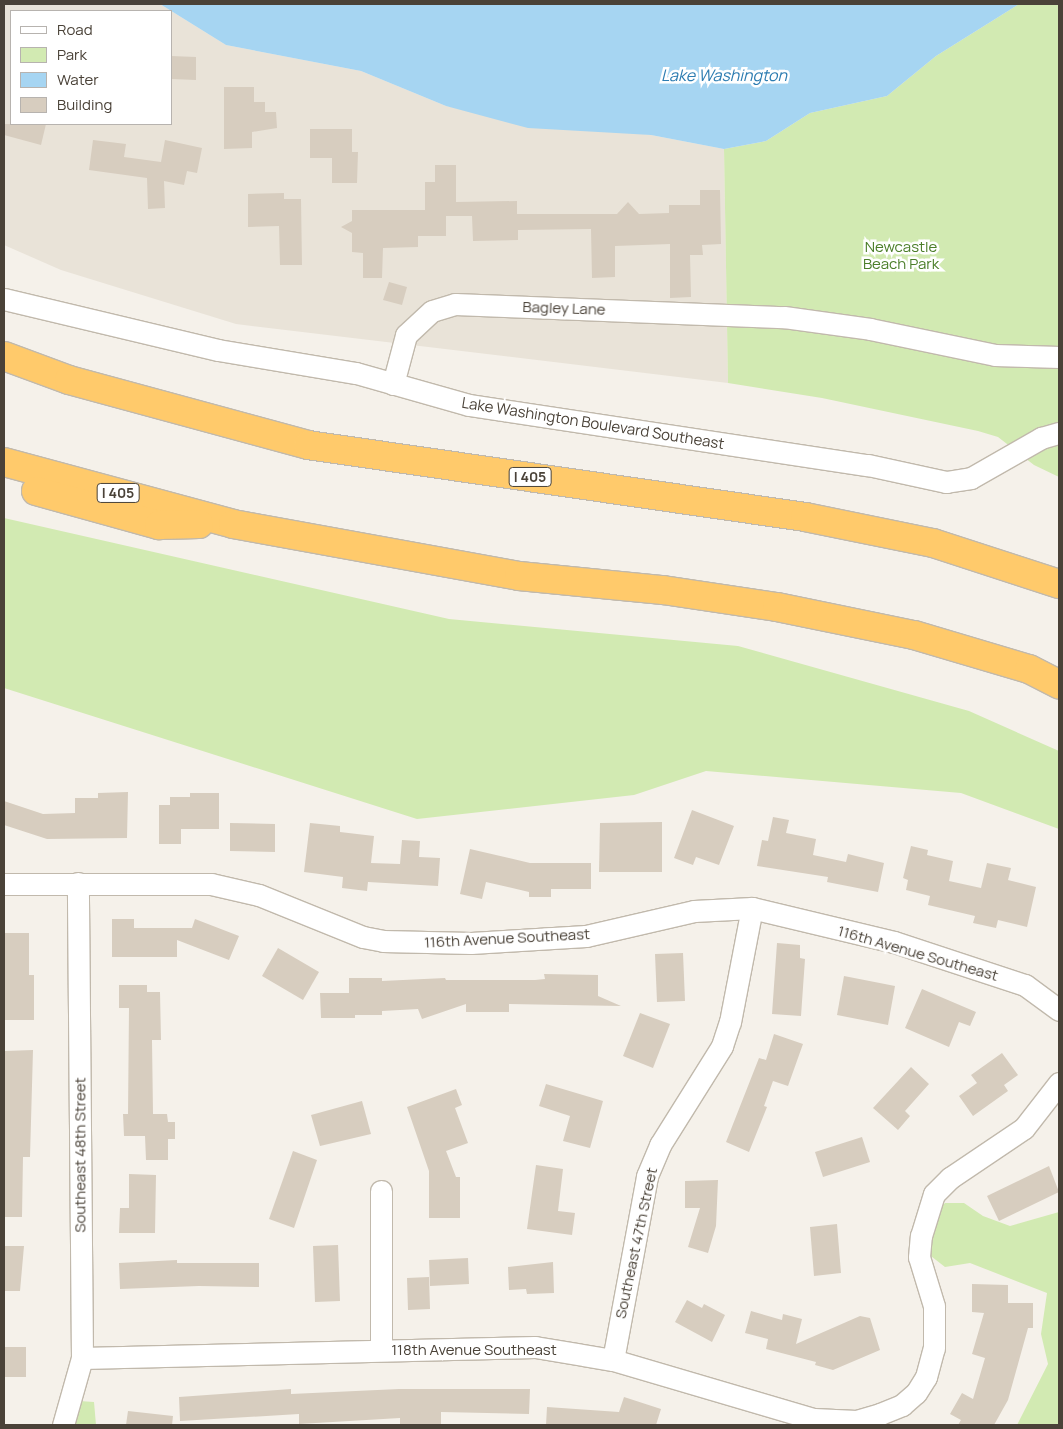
<!DOCTYPE html>
<html>
<head>
<meta charset="utf-8">
<style>
  body { margin:0 }
  #map { position:relative; width:1063px; height:1429px; overflow:hidden; background:#f5f1ea; font-family:Manrope,sans-serif }
  div>[style] { position:absolute }
  [style*='--x'] { left:calc(var(--x)*1px); top:calc(var(--y)*1px); width:calc(var(--w)*1px); rotate:calc(var(--a)*1deg) }
  .residential>* { inset:0; background:#e9e3d8 }
  .green>* { inset:0; background:#d2eab2 }
  .water>* { inset:0; background:#a6d5f2 }
  .building>* { inset:0; background:#d7cdbf }
  .roads { filter:drop-shadow(1px 0 #c1b9ac) drop-shadow(-1px 0 #c1b9ac) drop-shadow(0 1px #c1b9ac) drop-shadow(0 -1px #c1b9ac) }
  .street>* { height:21px; margin:-10.5px; padding:0 10.5px; transform-origin:10.5px; border-radius:10.5px; background:#fff }
  .highway>* { height:28px; margin:-14px; padding:0 14px; transform-origin:14px; border-radius:14px; background:#ffca6b }
  span { translate:-50% -50%; white-space:nowrap; text-align:center; line-height:1.15; -webkit-text-stroke:5px #fff; paint-order:stroke }
  .shield-label span { padding:1px 4px; background:#fff; border:1px solid; border-radius:4px; -webkit-text-stroke-width:0 }
  .shield-label { font-size:14px; color:#4a4238; font-weight:700 }
  .park-label { font-size:15px; color:#4b7e29 }
  .street-label { font-size:15px; color:#4a4238 }
  .water-label { font-size:16px; color:#2c7cb1; font-style:italic }
  .frame { position:absolute; inset:0; border:5px solid #4a4238; pointer-events:none }
  .legend { position:absolute; left:10px; top:10px; width:162px; height:115px; box-sizing:border-box; background:#fff; border:1px solid #b7b3af; margin:0; padding:6px 9px; list-style:none; font-size:15px; color:#4a4238 }
  .legend li { display:flex; align-items:center; gap:10px; height:25px }
  .legend b { width:25px; border:1px solid #b7b3af }
</style>
</head>
<body>
<div id="map">
  <div class="residential">
    <div style="clip-path:polygon(evenodd,4px 4px,160px 4px,226px 45px,361px 71px,446px 106px,651px 135px,724px 149px,728px 383px,236px 324px,61px 270px,4px 245px,4px 4px,11px 11px,171px 11px,171px 124px,11px 124px,11px 11px)"></div>
  </div>
  <div class="green">
    <div style="clip-path:polygon(1019px 4px,1059px 4px,1059px 477px,1034px 465px,998px 437px,978px 431px,822px 398px,728px 383px,724px 149px,766px 141px,810px 113px,887px 96px,936px 56px)"></div>
    <div style="clip-path:polygon(4px 518px,449px 619px,738px 646px,969px 711px,1059px 751px,1059px 829px,961px 793px,706px 771px,634px 795px,417px 819px,4px 688px)"></div>
    <div style="clip-path:polygon(945px 1203px,964px 1203px,983px 1216px,1010px 1226px,1059px 1212px,1059px 1425px,1017px 1425px,1048px 1364px,1041px 1334px,1047px 1293px,970px 1263px,945px 1267px,927px 1253px,931px 1217px)"></div>
    <div style="clip-path:polygon(79px 1401px,94px 1402px,96px 1425px,71px 1425px)"></div>
  </div>
  <div class="water">
    <div style="clip-path:polygon(160px 4px,1019px 4px,936px 56px,887px 96px,810px 113px,766px 141px,724px 149px,651px 135px,528px 128px,446px 106px,361px 71px,226px 45px)"></div>
  </div>
  <div class="building">
    <div style="clip-path:polygon(171px 56px,196px 57px,196px 80px,171px 79px)"></div>
    <div style="clip-path:polygon(224px 87px,254px 87px,254px 102px,265px 102px,265px 112px,276px 112px,277px 128px,252px 132px,252px 148px,224px 149px)"></div>
    <div style="clip-path:polygon(4px 124px,46px 124px,41px 145px,4px 135px)"></div>
    <div style="clip-path:polygon(310px 129px,352px 129px,352px 152px,358px 152px,357px 183px,332px 183px,332px 158px,310px 158px)"></div>
    <div style="clip-path:polygon(93px 140px,126px 144px,124px 157px,161px 162px,165px 140px,202px 148px,197px 173px,187px 171px,184px 185px,164px 181px,165px 208px,148px 209px,147px 178px,89px 170px)"></div>
    <div style="clip-path:polygon(435px 165px,456px 165px,456px 202px,517px 201px,517px 214px,617px 214px,628px 202px,639px 214px,669px 213px,669px 205px,700px 205px,700px 190px,720px 190px,721px 244px,702px 245px,703px 255px,690px 255px,691px 297px,670px 298px,670px 244px,615px 246px,615px 277px,592px 278px,591px 229px,518px 230px,518px 240px,473px 241px,472px 216px,446px 216px,446px 236px,418px 236px,418px 247px,383px 248px,382px 278px,363px 278px,363px 253px,352px 252px,352px 233px,341px 227px,352px 221px,352px 210px,425px 210px,425px 182px,435px 182px)"></div>
    <div style="clip-path:polygon(284px 193px,284px 199px,301px 199px,302px 265px,280px 265px,279px 226px,248px 227px,248px 194px)"></div>
    <div style="clip-path:polygon(389px 282px,407px 287px,402px 305px,383px 300px)"></div>
    <div style="clip-path:polygon(128px 792px,127px 838px,47px 839px,4px 825px,4px 801px,43px 814px,75px 813px,75px 798px,98px 798px,98px 793px)"></div>
    <div style="clip-path:polygon(190px 793px,219px 793px,219px 829px,181px 829px,181px 844px,159px 844px,159px 805px,170px 805px,170px 797px,190px 797px)"></div>
    <div style="clip-path:polygon(692px 810px,734px 826px,719px 865px,696px 857px,693px 865px,674px 858px)"></div>
    <div style="clip-path:polygon(773px 817px,789px 820px,786px 833px,816px 839px,813px 855px,846px 862px,848px 854px,884px 863px,878px 892px,827px 882px,828px 877px,757px 866px,762px 840px,768px 841px)"></div>
    <div style="clip-path:polygon(662px 822px,662px 872px,599px 872px,600px 823px)"></div>
    <div style="clip-path:polygon(230px 823px,275px 824px,275px 852px,230px 851px)"></div>
    <div style="clip-path:polygon(310px 823px,340px 826px,340px 832px,374px 836px,371px 863px,400px 864px,402px 840px,420px 841px,419px 857px,440px 858px,438px 886px,368px 882px,367px 891px,342px 888px,343px 877px,304px 872px)"></div>
    <div style="clip-path:polygon(911px 846px,928px 850px,927px 855px,953px 861px,949px 881px,981px 888px,987px 863px,1011px 868px,1008px 880px,1036px 887px,1027px 927px,998px 920px,996px 928px,973px 923px,975px 916px,928px 905px,930px 896px,906px 890px,908px 880px,903px 878px)"></div>
    <div style="clip-path:polygon(470px 849px,530px 863px,591px 863px,591px 889px,551px 889px,551px 897px,529px 897px,529px 892px,486px 882px,482px 899px,460px 894px)"></div>
    <div style="clip-path:polygon(112px 919px,134px 919px,134px 928px,192px 928px,195px 919px,239px 936px,229px 960px,177px 940px,177px 957px,112px 957px)"></div>
    <div style="clip-path:polygon(4px 933px,29px 933px,29px 975px,34px 975px,34px 1020px,4px 1020px)"></div>
    <div style="clip-path:polygon(777px 943px,800px 945px,800px 958px,805px 959px,801px 1016px,772px 1014px)"></div>
    <div style="clip-path:polygon(278px 948px,319px 972px,303px 1000px,262px 976px)"></div>
    <div style="clip-path:polygon(683px 953px,685px 1001px,657px 1002px,655px 954px)"></div>
    <div style="clip-path:polygon(544px 974px,598px 975px,598px 996px,621px 1006px,509px 1004px,509px 1012px,466px 1012px,466px 1004px,422px 1019px,418px 1009px,382px 1011px,382px 1015px,355px 1015px,355px 1018px,321px 1018px,320px 993px,349px 993px,349px 978px,382px 978px,382px 981px,445px 978px,446px 980px,535px 980px,545px 979px)"></div>
    <div style="clip-path:polygon(844px 976px,895px 986px,888px 1025px,837px 1015px)"></div>
    <div style="clip-path:polygon(119px 985px,147px 985px,147px 992px,160px 992px,161px 1040px,152px 1040px,153px 1114px,167px 1114px,168px 1122px,175px 1122px,175px 1139px,168px 1139px,168px 1160px,146px 1160px,145px 1136px,124px 1136px,123px 1114px,128px 1114px,129px 1008px,119px 1008px)"></div>
    <div style="clip-path:polygon(922px 989px,976px 1012px,970px 1026px,959px 1022px,949px 1047px,905px 1028px)"></div>
    <div style="clip-path:polygon(640px 1013px,670px 1024px,653px 1068px,623px 1056px)"></div>
    <div style="clip-path:polygon(774px 1034px,803px 1044px,788px 1086px,773px 1081px,764px 1106px,767px 1107px,749px 1152px,726px 1142px,759px 1058px,766px 1060px)"></div>
    <div style="clip-path:polygon(33px 1050px,30px 1157px,23px 1157px,22px 1217px,4px 1217px,5px 1051px)"></div>
    <div style="clip-path:polygon(1002px 1053px,1018px 1075px,1004px 1085px,1008px 1091px,973px 1116px,959px 1096px,977px 1083px,971px 1075px)"></div>
    <div style="clip-path:polygon(911px 1067px,929px 1084px,905px 1111px,910px 1116px,898px 1130px,873px 1108px)"></div>
    <div style="clip-path:polygon(546px 1084px,603px 1101px,590px 1148px,563px 1141px,570px 1116px,539px 1106px)"></div>
    <div style="clip-path:polygon(456px 1089px,462px 1105px,455px 1108px,468px 1143px,446px 1151px,456px 1177px,460px 1177px,460px 1218px,429px 1218px,429px 1171px,407px 1107px)"></div>
    <div style="clip-path:polygon(362px 1101px,371px 1134px,320px 1146px,311px 1115px)"></div>
    <div style="clip-path:polygon(862px 1137px,870px 1162px,823px 1177px,815px 1152px)"></div>
    <div style="clip-path:polygon(293px 1151px,317px 1160px,294px 1228px,269px 1219px)"></div>
    <div style="clip-path:polygon(536px 1165px,563px 1169px,558px 1211px,575px 1213px,572px 1235px,527px 1229px)"></div>
    <div style="clip-path:polygon(1049px 1166px,1059px 1192px,999px 1221px,987px 1196px)"></div>
    <div style="clip-path:polygon(129px 1174px,156px 1175px,155px 1233px,119px 1233px,120px 1208px,129px 1208px)"></div>
    <div style="clip-path:polygon(718px 1180px,716px 1226px,708px 1253px,688px 1247px,700px 1208px,685px 1208px,685px 1181px)"></div>
    <div style="clip-path:polygon(837px 1224px,841px 1273px,814px 1276px,810px 1227px)"></div>
    <div style="clip-path:polygon(338px 1245px,340px 1301px,315px 1302px,313px 1246px)"></div>
    <div style="clip-path:polygon(4px 1246px,24px 1246px,20px 1291px,4px 1291px)"></div>
    <div style="clip-path:polygon(468px 1258px,469px 1284px,430px 1286px,429px 1260px)"></div>
    <div style="clip-path:polygon(177px 1260px,177px 1263px,259px 1263px,259px 1287px,199px 1286px,120px 1289px,119px 1263px)"></div>
    <div style="clip-path:polygon(553px 1262px,554px 1293px,527px 1294px,526px 1289px,509px 1290px,508px 1267px)"></div>
    <div style="clip-path:polygon(429px 1277px,430px 1309px,408px 1310px,407px 1278px)"></div>
    <div style="clip-path:polygon(972px 1284px,1008px 1285px,1008px 1303px,1033px 1303px,1033px 1328px,1028px 1328px,1008px 1400px,994px 1425px,958px 1425px,961px 1420px,950px 1414px,962px 1393px,973px 1399px,985px 1358px,972px 1354px,984px 1313px,972px 1312px)"></div>
    <div style="clip-path:polygon(687px 1300px,702px 1308px,704px 1304px,725px 1315px,712px 1342px,675px 1322px)"></div>
    <div style="clip-path:polygon(751px 1311px,782px 1320px,783px 1314px,802px 1319px,796px 1344px,860px 1316px,870px 1318px,880px 1350px,833px 1370px,815px 1365px,816px 1362px,766px 1349px,768px 1339px,745px 1333px)"></div>
    <div style="clip-path:polygon(4px 1347px,26px 1347px,26px 1377px,4px 1377px)"></div>
    <div style="clip-path:polygon(291px 1389px,291px 1394px,399px 1389px,530px 1389px,529px 1414px,441px 1412px,441px 1425px,400px 1425px,400px 1418px,299px 1424px,299px 1414px,180px 1421px,179px 1397px)"></div>
    <div style="clip-path:polygon(624px 1397px,661px 1409px,656px 1425px,546px 1425px,547px 1407px,619px 1412px)"></div>
    <div style="clip-path:polygon(128px 1411px,173px 1416px,172px 1425px,126px 1425px)"></div>
  </div>
  <div class="roads">
    <div class="street">
      <div style="--x:4;--y:299;--w:220;--a:13.4"></div>
      <div style="--x:218;--y:350;--w:140;--a:9.5"></div>
      <div style="--x:356;--y:373;--w:117;--a:15.8"></div>
      <div style="--x:469;--y:405;--w:403;--a:8.6"></div>
      <div style="--x:868;--y:465;--w:80;--a:12.3"></div>
      <div style="--x:946;--y:482;--w:25;--a:-9"></div>
      <div style="--x:971;--y:478;--w:81;--a:-29.7"></div>
      <div style="--x:1041;--y:438;--w:19;--a:-16"></div>
      <div style="--x:393;--y:384;--w:51;--a:-75.1"></div>
      <div style="--x:406;--y:335;--w:35;--a:-43"></div>
      <div style="--x:432;--y:311;--w:24;--a:-17"></div>
      <div style="--x:455;--y:304;--w:329;--a:2.3"></div>
      <div style="--x:784;--y:317;--w:87;--a:7.9"></div>
      <div style="--x:870;--y:329;--w:128;--a:11.7"></div>
      <div style="--x:995;--y:355;--w:64;--a:1.8"></div>
      <div style="--x:4;--y:884;--w:207;--a:0"></div>
      <div style="--x:211;--y:884;--w:49;--a:12.9"></div>
      <div style="--x:259;--y:895;--w:112;--a:22"></div>
      <div style="--x:363;--y:937;--w:20;--a:11"></div>
      <div style="--x:383;--y:941;--w:88;--a:1.3"></div>
      <div style="--x:471;--y:943;--w:115;--a:-3.5"></div>
      <div style="--x:586;--y:936;--w:111;--a:-13"></div>
      <div style="--x:694;--y:911;--w:58;--a:-3"></div>
      <div style="--x:752;--y:908;--w:146;--a:13.5"></div>
      <div style="--x:894;--y:942;--w:138;--a:18.2"></div>
      <div style="--x:1025;--y:985;--w:42;--a:36.3"></div>
      <div style="--x:381;--y:1349;--w:158;--a:-90"></div>
      <div style="--x:82;--y:1358;--w:453;--a:-1.4"></div>
      <div style="--x:535;--y:1347;--w:79;--a:9.5"></div>
      <div style="--x:613;--y:1360;--w:209;--a:16.4"></div>
      <div style="--x:814;--y:1419;--w:42;--a:2.7"></div>
      <div style="--x:856;--y:1421;--w:25;--a:-16"></div>
      <div style="--x:880;--y:1414;--w:24;--a:-22"></div>
      <div style="--x:902;--y:1405;--w:18;--a:-41"></div>
      <div style="--x:916;--y:1393;--w:19;--a:-58"></div>
      <div style="--x:926;--y:1377;--w:30;--a:-75"></div>
      <div style="--x:934;--y:1348;--w:42;--a:-90"></div>
      <div style="--x:934;--y:1306;--w:51;--a:-107"></div>
      <div style="--x:919;--y:1257;--w:21;--a:-85"></div>
      <div style="--x:921;--y:1236;--w:44;--a:-72.8"></div>
      <div style="--x:934;--y:1194;--w:23;--a:-45"></div>
      <div style="--x:950;--y:1178;--w:89;--a:-34"></div>
      <div style="--x:1024;--y:1128;--w:57;--a:-52.1"></div>
      <div style="--x:613;--y:1360;--w:187;--a:-79.5"></div>
      <div style="--x:647;--y:1176;--w:34;--a:-67"></div>
      <div style="--x:660;--y:1145;--w:117;--a:-57.9"></div>
      <div style="--x:722;--y:1046;--w:25;--a:-72"></div>
      <div style="--x:730;--y:1022;--w:116;--a:-79.1"></div>
      <div style="--x:63;--y:1425;--w:70;--a:-74.2"></div>
      <div style="--x:82;--y:1358;--w:475;--a:-90.5"></div>
    </div>
    <div class="highway">
      <div style="--x:4;--y:356;--w:69;--a:20.3"></div>
      <div style="--x:69;--y:380;--w:248;--a:15.2"></div>
      <div style="--x:308;--y:445;--w:502;--a:8.24"></div>
      <div style="--x:805;--y:517;--w:131;--a:11.5"></div>
      <div style="--x:933;--y:543;--w:133;--a:18"></div>
      <div style="--x:4;--y:462;--w:237;--a:15.1"></div>
      <div style="--x:233;--y:524;--w:291;--a:10.3"></div>
      <div style="--x:519;--y:576;--w:145;--a:5.6"></div>
      <div style="--x:663;--y:590;--w:115;--a:8.5"></div>
      <div style="--x:777;--y:607;--w:140;--a:11.6"></div>
      <div style="--x:914;--y:635;--w:120;--a:16.5"></div>
      <div style="--x:1029;--y:669;--w:34;--a:27"></div>
      <div style="--x:36;--y:491;--w:128;--a:15.5"></div>
      <div style="--x:159;--y:525;--w:40;--a:-1.4"></div>
    </div>
  </div>
  <div class="shield-label">
    <span style="left:530px;top:477px">I 405</span>
    <span style="left:118px;top:493px">I 405</span>
  </div>
  <div class="park-label">
    <span style="left:901px;top:255px">Newcastle<br>Beach Park</span>
  </div>
  <div class="street-label">
    <span style="left:564px;top:308px;rotate:2deg">Bagley Lane</span>
    <span style="left:593px;top:423px;rotate:9deg">Lake Washington Boulevard Southeast</span>
    <span style="left:507px;top:938px;rotate:-3deg">116th Avenue Southeast</span>
    <span style="left:918px;top:953px;rotate:16deg">116th Avenue Southeast</span>
    <span style="left:80px;top:1155px;rotate:-90deg">Southeast 48th Street</span>
    <span style="left:636px;top:1243px;rotate:-78deg">Southeast 47th Street</span>
    <span style="left:474px;top:1350px">118th Avenue Southeast</span>
  </div>
  <div class="water-label">
    <span style="left:724px;top:75px">Lake Washington</span>
  </div>
  <div class="frame"></div>
  <ul class="legend">
  <li><b style="height:6px;background:#fff"></b>Road</li>
  <li><b style="height:14px;background:#d2eab2"></b>Park</li>
  <li><b style="height:14px;background:#a6d5f2"></b>Water</li>
  <li><b style="height:14px;background:#d7cdbf"></b>Building</li>
  </ul>
</div>
</body>
</html>
